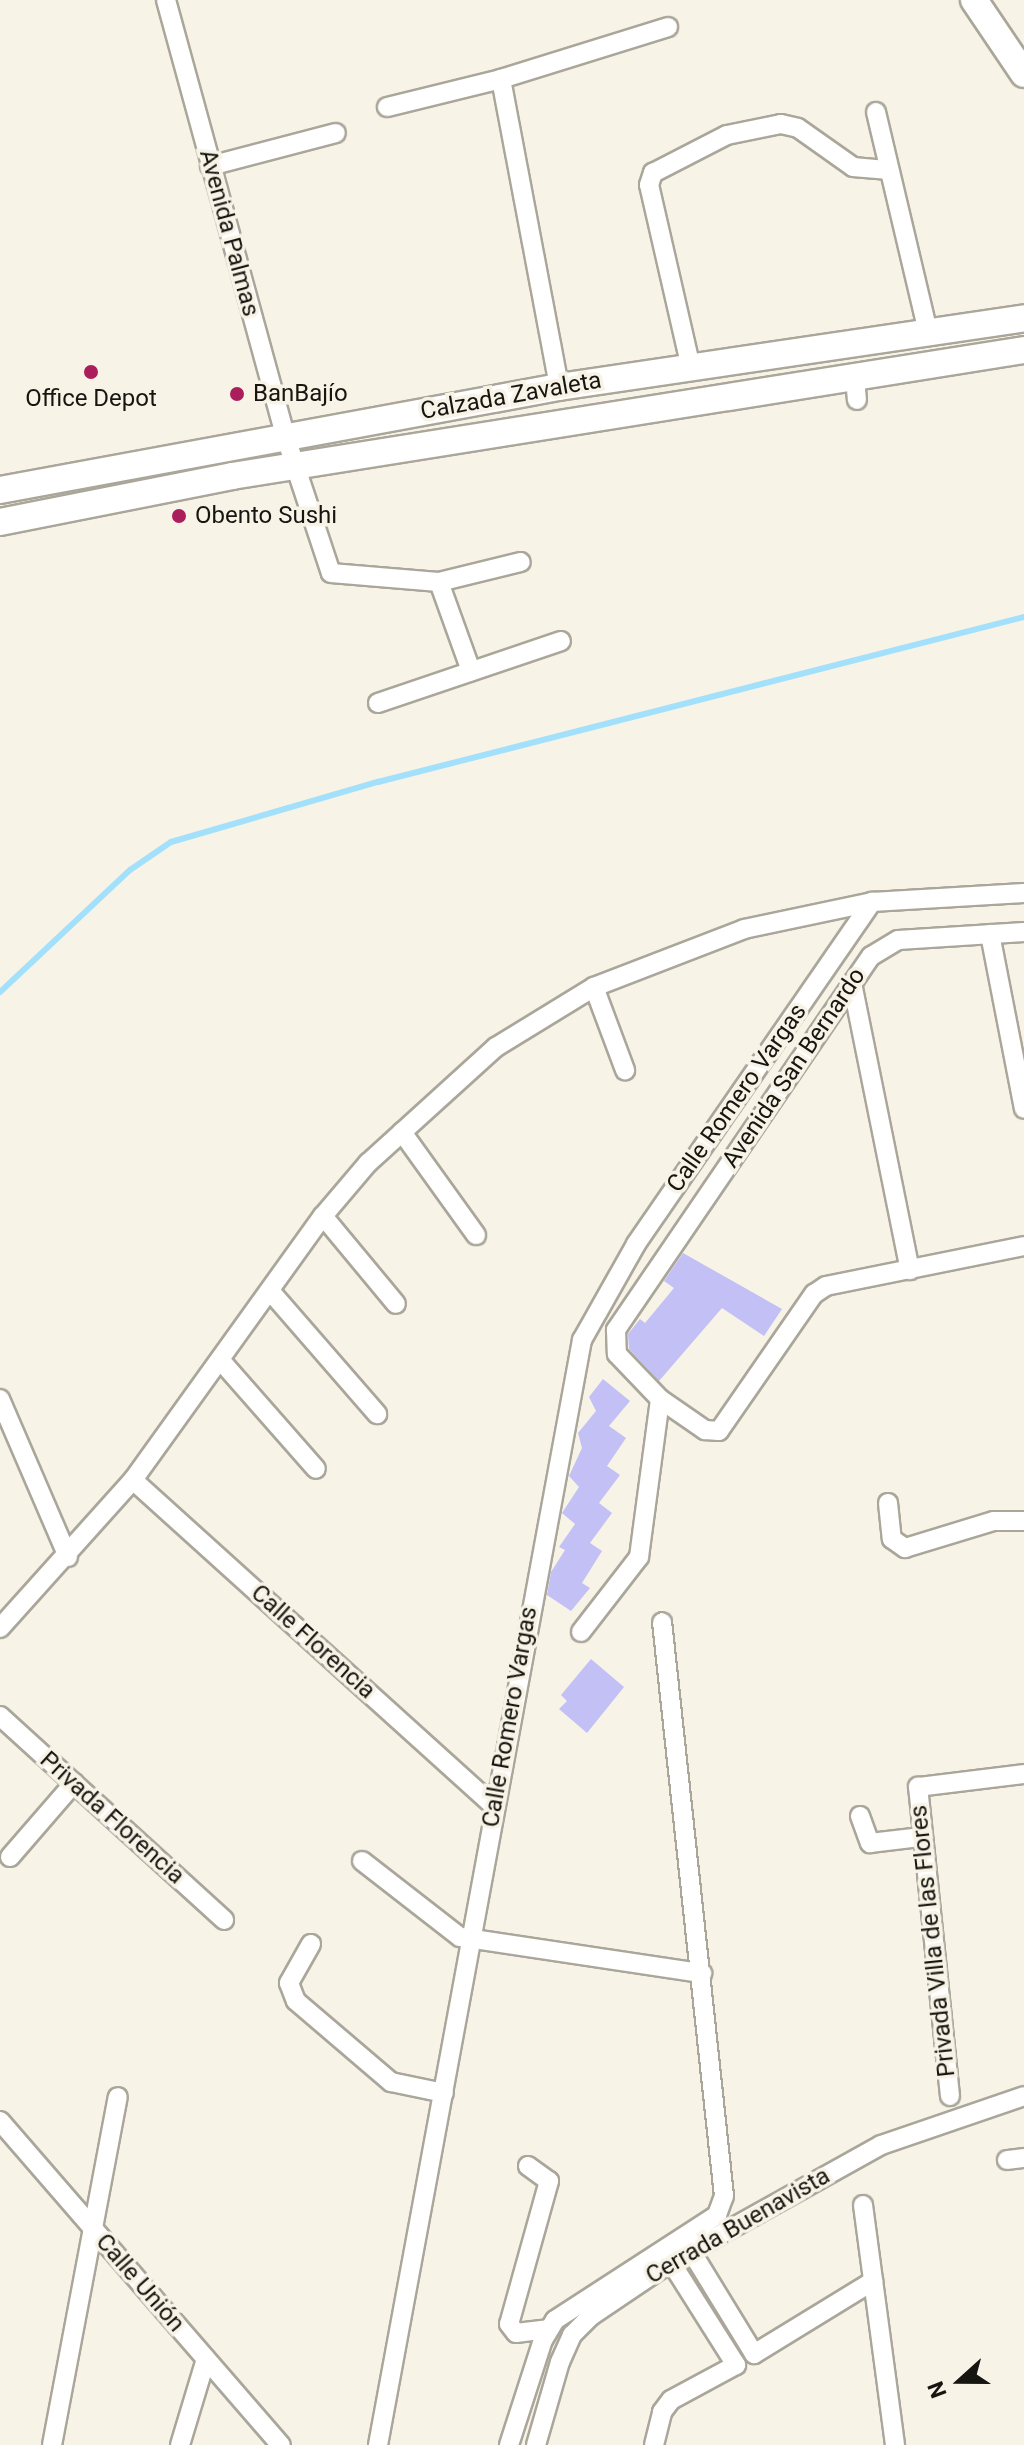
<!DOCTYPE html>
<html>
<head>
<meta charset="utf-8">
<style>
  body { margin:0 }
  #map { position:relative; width:1024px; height:2445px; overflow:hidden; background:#f8f3e7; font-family:Roboto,sans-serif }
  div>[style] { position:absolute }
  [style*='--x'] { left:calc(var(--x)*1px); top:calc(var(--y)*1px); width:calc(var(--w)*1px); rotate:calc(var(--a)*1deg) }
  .stream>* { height:6px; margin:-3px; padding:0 3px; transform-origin:3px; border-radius:3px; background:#a2e0fc }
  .building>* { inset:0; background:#c2c0f4 }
  .roads { filter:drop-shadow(2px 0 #aaa69a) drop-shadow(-2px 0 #aaa69a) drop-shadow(0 2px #aaa69a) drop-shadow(0 -2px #aaa69a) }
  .minor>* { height:18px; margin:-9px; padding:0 9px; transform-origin:9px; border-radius:9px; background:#fff }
  .secondary>* { height:26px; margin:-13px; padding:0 13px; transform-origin:13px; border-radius:13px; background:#fff }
  .dots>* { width:22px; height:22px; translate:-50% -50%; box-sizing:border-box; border:4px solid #f8f3e7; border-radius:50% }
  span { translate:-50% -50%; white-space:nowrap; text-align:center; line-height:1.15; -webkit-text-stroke:7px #f8f3e7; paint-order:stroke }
  .street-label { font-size:24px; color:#171511 }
  .poi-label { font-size:24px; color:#171511 }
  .left { translate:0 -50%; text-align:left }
  .north { position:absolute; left:920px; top:2341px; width:80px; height:80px; -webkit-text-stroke:6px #f8f3e7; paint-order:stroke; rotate:249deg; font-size:22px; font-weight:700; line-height:32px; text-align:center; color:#171511 }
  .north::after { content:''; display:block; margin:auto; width:28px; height:36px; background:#171511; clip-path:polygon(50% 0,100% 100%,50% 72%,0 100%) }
</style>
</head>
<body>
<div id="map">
  <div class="stream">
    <div style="--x:0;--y:992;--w:178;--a:-43.2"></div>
    <div style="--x:130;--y:870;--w:50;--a:-34.3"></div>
    <div style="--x:171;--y:842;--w:216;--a:-16.2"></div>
    <div style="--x:378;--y:782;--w:667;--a:-14.33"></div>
  </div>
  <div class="building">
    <div style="clip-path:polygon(683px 1253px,782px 1309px,764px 1336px,722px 1308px,659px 1381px,629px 1349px,628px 1334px,640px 1319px,645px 1323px,674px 1288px,664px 1281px)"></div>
    <div style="clip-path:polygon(603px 1379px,630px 1401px,609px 1426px,626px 1438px,607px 1466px,620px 1475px,599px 1503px,612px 1513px,590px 1543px,602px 1551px,582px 1583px,590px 1588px,571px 1611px,547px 1595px,551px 1572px,565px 1550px,559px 1547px,575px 1524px,562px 1513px,579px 1487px,569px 1476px,582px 1448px,578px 1433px,596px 1411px,589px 1397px)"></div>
    <div style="clip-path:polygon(591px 1659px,624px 1687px,587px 1733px,559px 1709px,567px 1701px,561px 1695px)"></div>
  </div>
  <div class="roads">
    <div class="minor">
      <div style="--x:166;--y:0;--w:451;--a:74.7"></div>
      <div style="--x:285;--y:435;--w:145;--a:71.6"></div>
      <div style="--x:331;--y:573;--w:108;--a:4.8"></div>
      <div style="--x:439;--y:582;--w:84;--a:-13.7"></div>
      <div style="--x:501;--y:79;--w:313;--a:79.3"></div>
      <div style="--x:387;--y:107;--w:117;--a:-13.8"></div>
      <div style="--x:501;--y:79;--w:175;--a:-17.3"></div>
      <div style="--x:876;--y:112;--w:226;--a:76.7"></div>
      <div style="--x:210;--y:166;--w:130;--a:-14.7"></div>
      <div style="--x:691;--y:368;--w:188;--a:-102.9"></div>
      <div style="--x:649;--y:185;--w:13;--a:-72"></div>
      <div style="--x:653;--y:173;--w:83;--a:-27.2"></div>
      <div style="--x:727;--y:135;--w:55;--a:-11.5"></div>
      <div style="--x:781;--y:124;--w:17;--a:13"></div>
      <div style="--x:798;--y:128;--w:67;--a:35.3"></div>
      <div style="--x:853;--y:167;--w:36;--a:5"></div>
      <div style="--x:855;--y:378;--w:22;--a:85"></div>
      <div style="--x:439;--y:582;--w:95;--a:70.2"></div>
      <div style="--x:378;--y:703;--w:193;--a:-18.7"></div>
      <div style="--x:1024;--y:932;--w:126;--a:176.4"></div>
      <div style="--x:898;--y:940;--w:31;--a:149"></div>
      <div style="--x:871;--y:956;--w:453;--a:124.3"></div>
      <div style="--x:616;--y:1330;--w:24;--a:88"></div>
      <div style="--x:617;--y:1354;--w:62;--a:46.3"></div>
      <div style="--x:660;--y:1399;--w:55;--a:34.6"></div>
      <div style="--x:705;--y:1430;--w:14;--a:4"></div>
      <div style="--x:719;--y:1431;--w:167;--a:-55.3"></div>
      <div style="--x:814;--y:1294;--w:14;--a:-34"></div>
      <div style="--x:826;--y:1286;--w:202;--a:-11.4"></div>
      <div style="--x:990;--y:934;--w:178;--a:79"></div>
      <div style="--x:852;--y:983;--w:293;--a:78.6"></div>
      <div style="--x:594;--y:987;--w:89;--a:69.5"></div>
      <div style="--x:402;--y:1132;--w:127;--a:54.3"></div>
      <div style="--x:323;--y:1216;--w:114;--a:50.3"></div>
      <div style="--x:271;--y:1292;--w:162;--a:49"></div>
      <div style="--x:222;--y:1362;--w:142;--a:48.7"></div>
      <div style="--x:0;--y:1399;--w:172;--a:66.7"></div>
      <div style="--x:133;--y:1480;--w:485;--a:42.1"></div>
      <div style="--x:888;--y:1503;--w:36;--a:84"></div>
      <div style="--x:892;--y:1539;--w:16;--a:35"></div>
      <div style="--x:905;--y:1548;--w:93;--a:-16.9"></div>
      <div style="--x:994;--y:1521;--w:30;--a:0"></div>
      <div style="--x:0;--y:1628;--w:199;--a:-48.1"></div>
      <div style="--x:133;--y:1480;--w:325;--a:-54.3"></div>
      <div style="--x:323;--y:1216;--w:70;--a:-49.7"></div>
      <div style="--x:368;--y:1163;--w:173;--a:-42.2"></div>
      <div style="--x:496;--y:1047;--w:115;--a:-31.5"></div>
      <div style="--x:594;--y:987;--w:161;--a:-21.1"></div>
      <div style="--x:744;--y:929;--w:131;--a:-11.9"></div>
      <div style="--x:872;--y:902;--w:152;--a:-3.4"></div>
      <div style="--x:581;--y:1632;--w:95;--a:-52.3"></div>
      <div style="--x:639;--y:1557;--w:159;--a:-82.4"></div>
      <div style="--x:0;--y:1716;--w:303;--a:42.3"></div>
      <div style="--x:860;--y:1816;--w:29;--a:70"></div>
      <div style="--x:870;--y:1843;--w:50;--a:-6.8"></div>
      <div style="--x:10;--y:1857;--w:98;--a:-49.1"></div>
      <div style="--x:362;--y:1861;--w:124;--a:37.8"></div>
      <div style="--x:460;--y:1937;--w:245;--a:8.5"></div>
      <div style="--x:311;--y:1944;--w:45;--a:119.4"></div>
      <div style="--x:289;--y:1983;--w:19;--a:69"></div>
      <div style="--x:296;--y:2001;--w:125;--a:40.5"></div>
      <div style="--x:391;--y:2082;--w:54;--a:11.7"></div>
      <div style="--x:950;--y:2096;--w:311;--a:-95.9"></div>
      <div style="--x:918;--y:1787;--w:107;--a:-7"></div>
      <div style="--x:0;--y:2121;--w:429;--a:49.1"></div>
      <div style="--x:1007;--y:2160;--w:17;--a:-7"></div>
      <div style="--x:528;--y:2166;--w:26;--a:36"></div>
      <div style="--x:549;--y:2181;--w:148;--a:105.6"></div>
      <div style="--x:509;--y:2324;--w:11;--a:52"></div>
      <div style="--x:516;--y:2333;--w:32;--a:-7"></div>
      <div style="--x:863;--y:2205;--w:242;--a:82.4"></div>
      <div style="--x:691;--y:2251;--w:121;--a:58.5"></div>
      <div style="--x:754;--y:2354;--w:140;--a:-31.5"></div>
      <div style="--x:52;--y:2445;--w:354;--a:-79.3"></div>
      <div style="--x:180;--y:2445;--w:90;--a:-73.2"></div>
      <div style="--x:378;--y:2445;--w:1124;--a:-79.54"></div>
      <div style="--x:582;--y:1340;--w:110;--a:-60.6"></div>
      <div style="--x:636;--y:1244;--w:416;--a:-55.4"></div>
      <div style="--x:509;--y:2445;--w:110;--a:-72.1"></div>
      <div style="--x:543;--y:2340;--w:23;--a:-59"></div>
      <div style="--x:555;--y:2320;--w:193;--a:-32.9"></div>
      <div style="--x:717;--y:2215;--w:20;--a:-70"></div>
      <div style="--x:724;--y:2196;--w:577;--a:-96.16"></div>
      <div style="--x:536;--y:2445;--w:86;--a:-73.9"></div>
      <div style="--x:560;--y:2362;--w:30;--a:-66"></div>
      <div style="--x:572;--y:2335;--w:27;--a:-45"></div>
      <div style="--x:591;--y:2316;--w:97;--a:-34"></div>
      <div style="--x:671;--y:2262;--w:240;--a:-29.1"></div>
      <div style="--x:881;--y:2145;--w:151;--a:-18.9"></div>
      <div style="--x:654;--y:2445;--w:34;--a:-76"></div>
      <div style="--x:662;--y:2412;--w:15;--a:-53"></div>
      <div style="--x:671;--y:2400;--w:74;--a:-28.3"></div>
      <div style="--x:736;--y:2365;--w:122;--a:-122.3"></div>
    </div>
    <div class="secondary">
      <div style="--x:974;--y:0;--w:89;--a:56"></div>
      <div style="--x:0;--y:490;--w:568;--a:-10.44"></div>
      <div style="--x:559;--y:387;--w:470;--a:-8.4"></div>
      <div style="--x:0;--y:522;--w:237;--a:-11.2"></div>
      <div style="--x:232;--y:476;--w:802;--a:-9.04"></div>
    </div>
  </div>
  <div class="dots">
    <div style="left:91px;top:372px;background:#ab1e5c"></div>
    <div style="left:237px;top:394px;background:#ab1e5c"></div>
    <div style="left:179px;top:516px;background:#ab1e5c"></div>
  </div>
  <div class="street-label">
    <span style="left:229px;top:233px;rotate:75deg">Avenida Palmas</span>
    <span style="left:511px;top:396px;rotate:-10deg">Calzada Zavaleta</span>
    <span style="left:794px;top:1068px;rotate:-56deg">Avenida San Bernardo</span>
    <span style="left:737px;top:1098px;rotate:-55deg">Calle Romero Vargas</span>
    <span style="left:313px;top:1642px;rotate:42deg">Calle Florencia</span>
    <span style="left:510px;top:1717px;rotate:-80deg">Calle Romero Vargas</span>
    <span style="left:112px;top:1818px;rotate:42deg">Privada Florencia</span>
    <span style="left:933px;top:1941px;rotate:-96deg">Privada Villa de las Flores</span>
    <span style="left:738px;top:2226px;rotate:-30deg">Cerrada Buenavista</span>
    <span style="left:140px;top:2283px;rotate:49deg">Calle Unión</span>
  </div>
  <div class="poi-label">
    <span class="left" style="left:253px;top:394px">BanBajío</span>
    <span style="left:91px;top:399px">Office Depot</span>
    <span class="left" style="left:195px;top:516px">Obento Sushi</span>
  </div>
  <div class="north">N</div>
</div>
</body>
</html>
